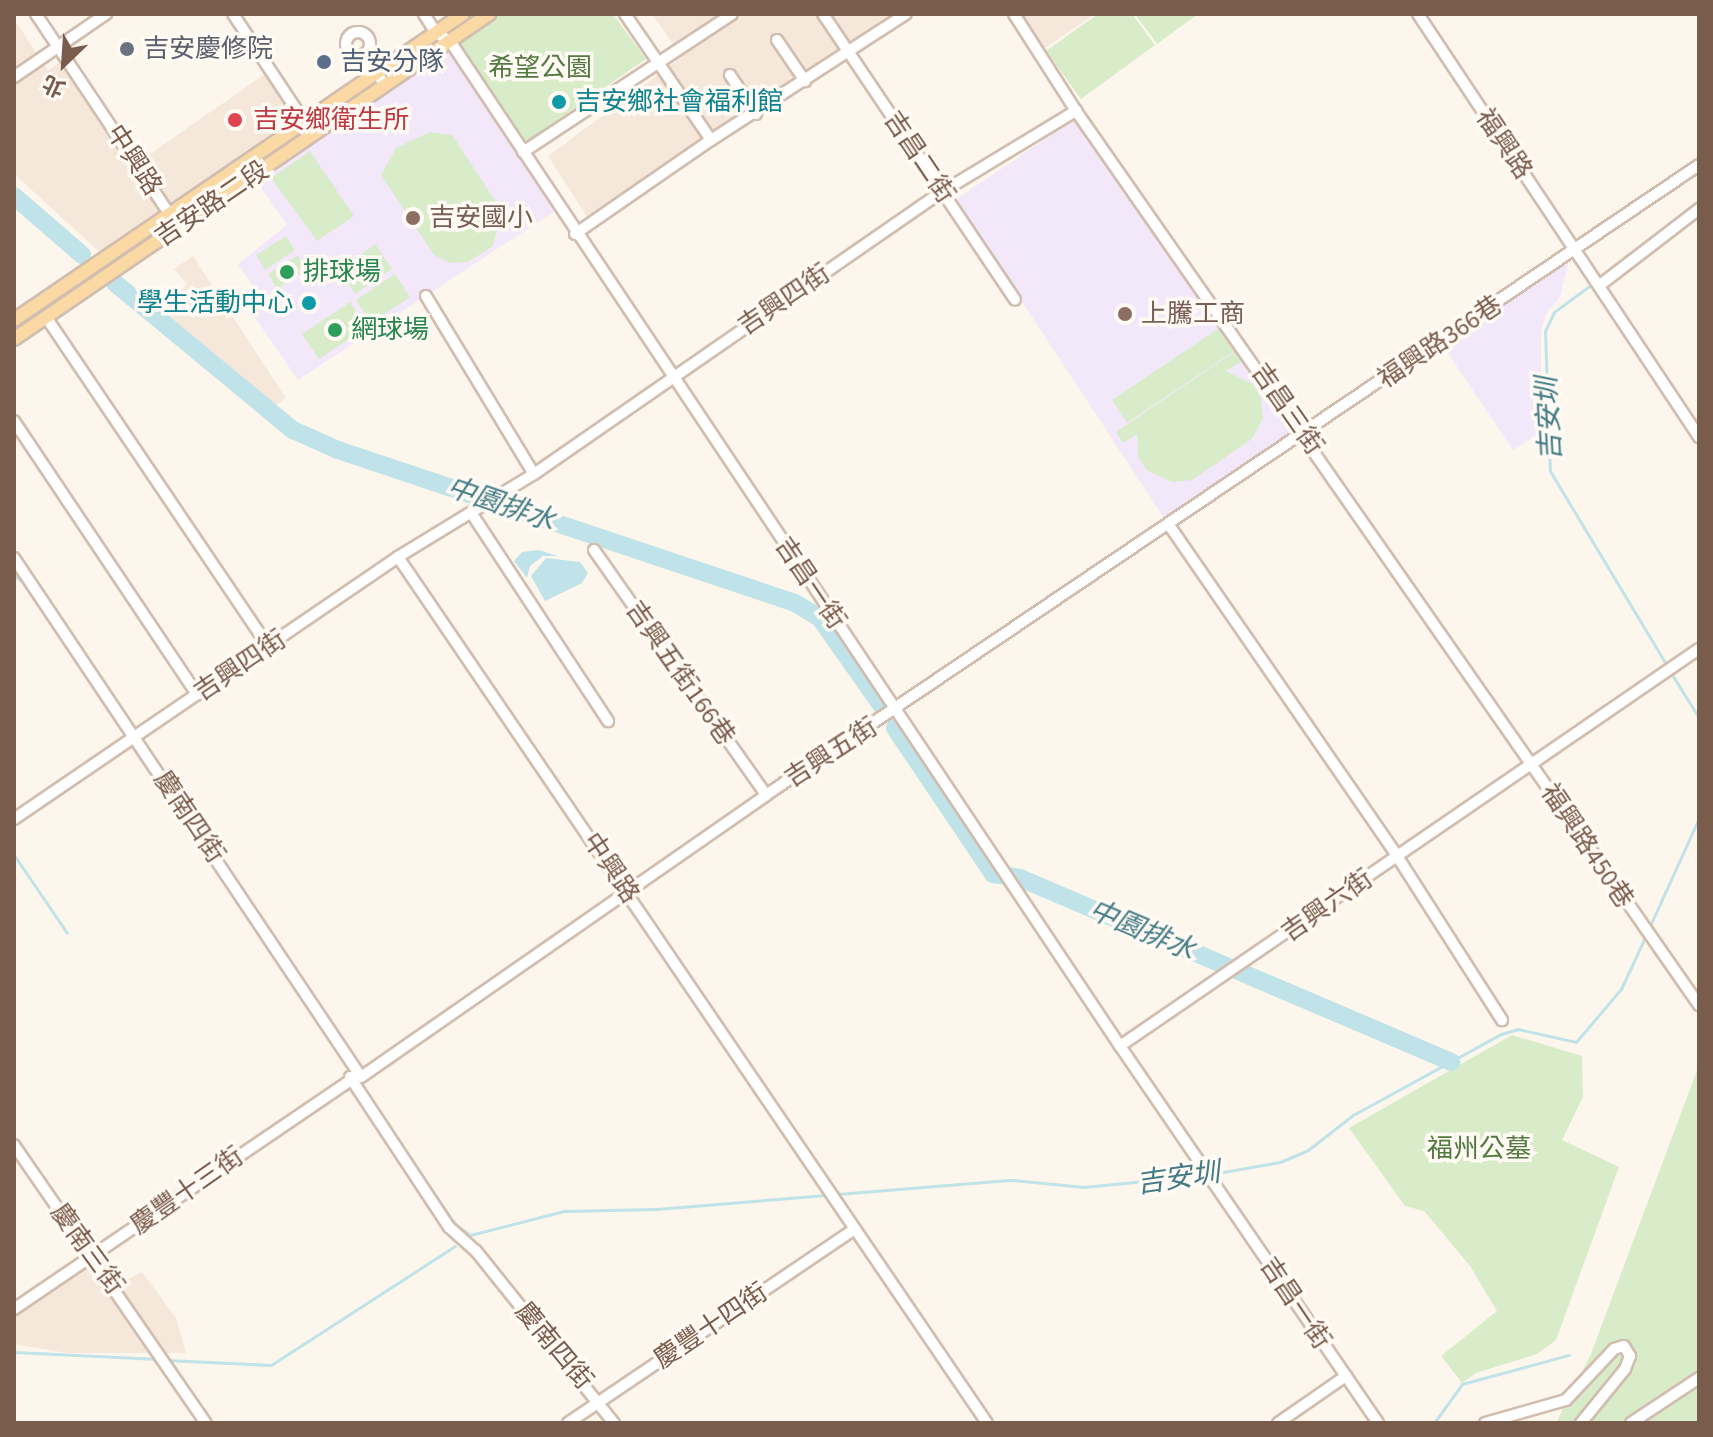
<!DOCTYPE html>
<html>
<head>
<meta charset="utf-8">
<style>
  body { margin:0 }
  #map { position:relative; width:1713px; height:1437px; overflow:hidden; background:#fdf6ec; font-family:"Source Sans 3","Noto Sans TC",sans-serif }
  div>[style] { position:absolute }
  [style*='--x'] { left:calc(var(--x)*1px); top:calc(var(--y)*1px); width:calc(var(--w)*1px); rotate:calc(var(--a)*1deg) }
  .residential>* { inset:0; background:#f5e8da }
  .education>* { inset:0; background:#f3e8fa }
  .green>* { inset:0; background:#d8ecc9 }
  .water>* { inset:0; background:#bfe3e8 }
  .stream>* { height:3px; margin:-1.5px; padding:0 1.5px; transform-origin:1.5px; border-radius:1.5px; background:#bfe3e8 }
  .river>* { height:18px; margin:-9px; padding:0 9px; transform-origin:9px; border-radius:9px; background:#bfe3e8 }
  .roads { filter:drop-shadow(2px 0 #d1beb0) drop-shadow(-2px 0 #d1beb0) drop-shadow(0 2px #d1beb0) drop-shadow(0 -2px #d1beb0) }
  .minor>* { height:10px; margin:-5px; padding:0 5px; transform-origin:5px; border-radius:5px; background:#fff }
  .minor>.ring { margin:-5px; padding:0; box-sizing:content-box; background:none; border:10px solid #fff; border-radius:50% }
  .major>* { height:12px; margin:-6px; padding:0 6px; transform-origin:6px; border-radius:6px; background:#fbd9a5 }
  .dots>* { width:22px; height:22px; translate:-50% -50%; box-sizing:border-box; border:4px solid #fffaf3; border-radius:50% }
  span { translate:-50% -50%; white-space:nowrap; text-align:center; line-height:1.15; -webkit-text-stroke:7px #fffaf3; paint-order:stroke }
  .worship-label { font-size:26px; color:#5b616d }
  .left { translate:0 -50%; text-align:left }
  .service-label { font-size:26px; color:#4e5e75 }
  .park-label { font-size:26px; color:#537a41 }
  .culture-label { font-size:26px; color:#0d838f }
  .right { translate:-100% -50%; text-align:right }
  .health-label { font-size:26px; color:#be3a42 }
  .street-label { font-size:26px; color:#7a5c4d }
  .education-label { font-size:26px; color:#785e54 }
  .leisure-label { font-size:26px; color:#27864d }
  .water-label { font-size:28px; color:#437c86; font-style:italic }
  .frame { position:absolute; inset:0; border:16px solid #7a5c4d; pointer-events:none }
  .north { position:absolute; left:24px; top:24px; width:80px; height:80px; -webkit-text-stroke:6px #fffaf3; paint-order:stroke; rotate:205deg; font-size:22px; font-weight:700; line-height:32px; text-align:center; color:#7a5c4d }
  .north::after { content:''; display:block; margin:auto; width:28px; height:36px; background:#7a5c4d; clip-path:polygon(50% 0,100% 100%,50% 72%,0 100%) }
</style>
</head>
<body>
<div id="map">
  <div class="residential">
    <div style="clip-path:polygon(652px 14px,900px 14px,589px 220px,548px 156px,682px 57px)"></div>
    <div style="clip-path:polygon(1014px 14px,1095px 14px,1039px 52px)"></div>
    <div style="clip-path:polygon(14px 19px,48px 70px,62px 61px,137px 163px,265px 74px,298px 121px,101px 253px,14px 174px)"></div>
    <div style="clip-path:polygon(193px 256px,286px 398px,268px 410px,160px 315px,187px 284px,174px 269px)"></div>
    <div style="clip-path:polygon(94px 1261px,111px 1287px,142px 1272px,176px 1318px,186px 1353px,67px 1353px,14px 1344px,14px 1315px)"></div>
  </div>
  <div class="education">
    <div style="clip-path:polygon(448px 50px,555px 211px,298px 380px,249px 309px,262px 300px,238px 264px,287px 225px,257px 182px)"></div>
    <div style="clip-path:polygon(1081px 115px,1298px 429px,1166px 521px,955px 200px)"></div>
    <div style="clip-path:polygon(1570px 255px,1560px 297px,1546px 314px,1541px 331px,1541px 433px,1513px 450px,1443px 346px)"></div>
  </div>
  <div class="green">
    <div style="clip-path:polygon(494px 14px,613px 14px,646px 59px,524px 143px,454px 41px)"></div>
    <div style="clip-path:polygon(1098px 14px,1132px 14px,1155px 45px,1081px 99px,1046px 51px)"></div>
    <div style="clip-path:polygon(1135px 14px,1198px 14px,1157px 44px)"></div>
    <div style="clip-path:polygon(430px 132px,452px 135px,502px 211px,493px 246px,468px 262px,450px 263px,434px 255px,381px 175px,396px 148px)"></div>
    <div style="clip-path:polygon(310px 151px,354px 216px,317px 241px,271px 178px)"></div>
    <div style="clip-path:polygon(286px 236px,295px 250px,265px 270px,256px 255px)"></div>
    <div style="clip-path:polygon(375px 244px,392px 269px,355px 294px,339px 270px)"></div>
    <div style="clip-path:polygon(298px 255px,306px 269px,277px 289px,268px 274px)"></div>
    <div style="clip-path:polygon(395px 274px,410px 297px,371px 323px,356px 300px)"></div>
    <div style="clip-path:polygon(350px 302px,367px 327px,319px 359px,302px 334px)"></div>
    <div style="clip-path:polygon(1219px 328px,1234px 351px,1127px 423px,1112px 400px)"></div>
    <div style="clip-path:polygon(1240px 348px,1247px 358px,1226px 371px,1253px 384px,1261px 398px,1263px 418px,1252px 439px,1192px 480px,1172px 482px,1146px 470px,1138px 456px,1137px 434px,1123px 443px,1116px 432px)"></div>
    <div style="clip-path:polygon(1512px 1035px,1582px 1056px,1583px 1097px,1562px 1140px,1619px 1167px,1556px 1340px,1537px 1354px,1476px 1373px,1462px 1383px,1441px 1356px,1497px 1311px,1470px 1266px,1424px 1211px,1405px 1206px,1349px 1128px)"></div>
    <div style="clip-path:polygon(1699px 1065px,1699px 1423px,1556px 1423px,1591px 1354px)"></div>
  </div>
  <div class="water">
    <div style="clip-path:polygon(538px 550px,558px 556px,543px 556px,530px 566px,527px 578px,514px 561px,522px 552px)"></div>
    <div style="clip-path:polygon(546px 558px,580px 562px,588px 573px,582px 583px,545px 601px,531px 576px)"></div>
  </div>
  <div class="stream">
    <div style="--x:1598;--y:279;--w:128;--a:-38"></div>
    <div style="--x:1592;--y:284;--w:47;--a:143.6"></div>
    <div style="--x:1554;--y:312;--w:21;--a:115"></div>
    <div style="--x:1545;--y:331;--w:140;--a:88"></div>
    <div style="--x:1550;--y:471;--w:227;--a:59"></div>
    <div style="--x:14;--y:575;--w:16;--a:38"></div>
    <div style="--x:1671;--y:673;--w:53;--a:58.1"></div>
    <div style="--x:132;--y:746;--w:363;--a:56"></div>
    <div style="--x:14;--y:855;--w:94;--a:55.8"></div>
    <div style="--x:1649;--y:928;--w:121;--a:-65.6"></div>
    <div style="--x:391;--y:1130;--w:114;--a:55.8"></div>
    <div style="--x:455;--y:1224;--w:19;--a:36"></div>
    <div style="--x:470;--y:1235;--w:97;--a:-14.3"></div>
    <div style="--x:564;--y:1211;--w:92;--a:-1.2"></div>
    <div style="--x:656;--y:1209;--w:357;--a:-4.7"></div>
    <div style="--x:1012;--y:1180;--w:72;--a:5.6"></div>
    <div style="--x:1084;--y:1187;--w:122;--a:-5.7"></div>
    <div style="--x:1212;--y:1174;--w:69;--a:-10"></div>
    <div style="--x:1280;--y:1162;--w:30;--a:-23"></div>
    <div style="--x:1308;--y:1150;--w:57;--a:-37.9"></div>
    <div style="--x:1353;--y:1115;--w:169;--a:-28.7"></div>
    <div style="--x:1501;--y:1034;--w:18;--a:-16"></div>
    <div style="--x:1518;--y:1029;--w:59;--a:12.6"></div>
    <div style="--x:1576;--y:1042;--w:70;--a:-49.7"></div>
    <div style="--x:1621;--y:989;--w:60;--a:-65.2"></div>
    <div style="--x:14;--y:1352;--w:144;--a:2.8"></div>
    <div style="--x:166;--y:1360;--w:105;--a:2.7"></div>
    <div style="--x:271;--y:1365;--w:219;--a:-32.9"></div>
    <div style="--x:1434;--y:1423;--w:48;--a:-54.3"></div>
    <div style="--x:1462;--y:1384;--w:111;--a:-15.2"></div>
  </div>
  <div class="river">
    <div style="--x:14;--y:196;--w:90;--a:40.9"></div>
    <div style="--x:115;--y:283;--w:231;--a:39.6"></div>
    <div style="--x:293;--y:430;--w:49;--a:24"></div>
    <div style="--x:338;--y:450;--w:482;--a:18.5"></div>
    <div style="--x:795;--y:603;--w:29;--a:31"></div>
    <div style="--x:820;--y:618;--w:111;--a:54.9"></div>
    <div style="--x:895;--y:728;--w:176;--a:56.1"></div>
    <div style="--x:993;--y:874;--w:27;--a:8"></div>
    <div style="--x:1020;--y:878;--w:469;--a:23.1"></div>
  </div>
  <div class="roads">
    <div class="minor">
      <div style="--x:36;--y:14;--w:256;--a:56.3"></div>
      <div style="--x:233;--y:14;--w:145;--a:56.5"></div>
      <div style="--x:424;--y:14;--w:22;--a:58"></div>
      <div style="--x:436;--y:33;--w:16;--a:30"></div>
      <div style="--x:450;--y:41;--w:1208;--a:56.31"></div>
      <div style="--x:1120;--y:1046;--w:457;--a:55.6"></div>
      <div style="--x:823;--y:14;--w:344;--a:56.1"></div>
      <div style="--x:1014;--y:14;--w:115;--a:57.4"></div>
      <div style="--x:1076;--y:111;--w:1090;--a:55.13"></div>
      <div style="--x:1418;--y:14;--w:508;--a:56.4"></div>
      <div class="ring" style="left:346px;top:32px;width:14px;height:14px"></div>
      <div style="--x:777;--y:40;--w:50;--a:55.7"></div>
      <div style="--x:362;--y:55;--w:31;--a:52"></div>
      <div style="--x:730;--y:75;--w:47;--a:56.3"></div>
      <div style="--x:14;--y:77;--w:112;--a:-34.4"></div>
      <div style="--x:711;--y:140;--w:232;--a:-32.9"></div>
      <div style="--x:523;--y:152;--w:250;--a:-33.4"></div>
      <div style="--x:575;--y:234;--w:165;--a:-34.7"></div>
      <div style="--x:711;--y:140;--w:153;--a:-124.3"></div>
      <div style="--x:1600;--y:285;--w:125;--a:-37.5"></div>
      <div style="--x:426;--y:296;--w:208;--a:58.8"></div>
      <div style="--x:46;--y:317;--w:398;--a:56"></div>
      <div style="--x:14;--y:421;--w:329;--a:56.2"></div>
      <div style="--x:472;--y:514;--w:248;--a:56.7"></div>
      <div style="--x:1169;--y:525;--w:402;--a:55.4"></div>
      <div style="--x:1397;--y:856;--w:195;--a:57.4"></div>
      <div style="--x:594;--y:550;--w:299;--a:54.9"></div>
      <div style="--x:398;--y:557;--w:1047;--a:55.78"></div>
      <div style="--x:14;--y:558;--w:624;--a:56.23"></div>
      <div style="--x:14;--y:819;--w:465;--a:-34.3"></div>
      <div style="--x:398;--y:557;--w:159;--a:-31.4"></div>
      <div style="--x:534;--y:474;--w:496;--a:-34.7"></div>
      <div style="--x:942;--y:192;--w:157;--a:-31.2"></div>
      <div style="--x:1120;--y:1046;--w:702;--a:-34.44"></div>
      <div style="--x:350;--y:1077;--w:180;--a:56.6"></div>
      <div style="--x:449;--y:1227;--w:36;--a:42"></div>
      <div style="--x:476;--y:1251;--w:221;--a:51.3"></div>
      <div style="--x:361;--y:1077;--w:494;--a:-34.8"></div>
      <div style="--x:766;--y:795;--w:1126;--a:-34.03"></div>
      <div style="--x:14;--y:1145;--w:338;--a:55.4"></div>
      <div style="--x:14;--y:1309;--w:413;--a:-34.2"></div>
      <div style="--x:568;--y:1423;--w:346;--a:-34.1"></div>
      <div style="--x:1278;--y:1423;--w:83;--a:-34.7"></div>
      <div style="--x:1485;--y:1423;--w:84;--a:-15.9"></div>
      <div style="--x:1566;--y:1400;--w:70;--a:-46.7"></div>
      <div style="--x:1614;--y:1349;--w:10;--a:-17"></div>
      <div style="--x:1624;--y:1346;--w:12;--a:59"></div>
      <div style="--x:1630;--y:1356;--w:14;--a:111"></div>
      <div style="--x:1625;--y:1369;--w:70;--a:129.2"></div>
      <div style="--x:1631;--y:1423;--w:82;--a:-33.5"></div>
    </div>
    <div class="major">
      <div style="--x:14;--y:320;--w:543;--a:-34.27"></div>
      <div style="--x:14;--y:339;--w:576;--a:-34.38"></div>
    </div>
  </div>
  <div class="dots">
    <div style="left:127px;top:49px;background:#6b7280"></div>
    <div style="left:324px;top:62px;background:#5c6f8a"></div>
    <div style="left:559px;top:102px;background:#0f9aa8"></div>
    <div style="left:235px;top:120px;background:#e0444e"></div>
    <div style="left:413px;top:218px;background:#8d6e63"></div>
    <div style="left:287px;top:272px;background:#2e9e5b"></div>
    <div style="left:309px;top:303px;background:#0f9aa8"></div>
    <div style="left:1125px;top:314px;background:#8d6e63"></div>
    <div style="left:335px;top:330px;background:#2e9e5b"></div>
  </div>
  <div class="worship-label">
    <span class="left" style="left:143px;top:49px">吉安慶修院</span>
  </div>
  <div class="service-label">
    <span class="left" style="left:340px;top:62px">吉安分隊</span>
  </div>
  <div class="park-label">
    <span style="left:540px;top:68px">希望公園</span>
    <span style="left:1479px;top:1149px">福州公墓</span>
  </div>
  <div class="culture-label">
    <span class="left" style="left:575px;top:102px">吉安鄉社會福利館</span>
    <span class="right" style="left:293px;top:303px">學生活動中心</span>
  </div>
  <div class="health-label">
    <span class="left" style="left:253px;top:120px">吉安鄉衛生所</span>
  </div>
  <div class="street-label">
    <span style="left:1504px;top:144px;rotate:56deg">福興路</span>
    <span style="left:919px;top:157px;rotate:56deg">吉昌二街</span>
    <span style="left:134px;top:160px;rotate:57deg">中興路</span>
    <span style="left:212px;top:204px;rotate:-34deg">吉安路二段</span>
    <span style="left:784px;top:300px;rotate:-34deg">吉興四街</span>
    <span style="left:1440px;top:342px;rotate:-34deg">福興路366巷</span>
    <span style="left:1287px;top:409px;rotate:55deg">吉昌三街</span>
    <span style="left:810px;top:583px;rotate:56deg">吉昌一街</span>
    <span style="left:240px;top:666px;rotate:-34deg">吉興四街</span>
    <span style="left:680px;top:673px;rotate:55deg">吉興五街166巷</span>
    <span style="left:831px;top:753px;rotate:-33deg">吉興五街</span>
    <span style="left:189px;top:817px;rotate:56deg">慶南四街</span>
    <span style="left:1587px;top:846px;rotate:56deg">福興路450巷</span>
    <span style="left:611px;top:868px;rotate:56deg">中興路</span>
    <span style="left:1327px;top:906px;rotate:-35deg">吉興六街</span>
    <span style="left:187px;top:1191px;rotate:-35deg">慶豐十三街</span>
    <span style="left:87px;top:1249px;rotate:54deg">慶南三街</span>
    <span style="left:1295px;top:1303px;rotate:56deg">吉昌一街</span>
    <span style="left:711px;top:1326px;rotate:-34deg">慶豐十四街</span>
    <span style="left:554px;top:1346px;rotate:50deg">慶南四街</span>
  </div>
  <div class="education-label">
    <span class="left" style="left:429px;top:218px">吉安國小</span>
    <span class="left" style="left:1141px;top:314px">上騰工商</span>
  </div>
  <div class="leisure-label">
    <span class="left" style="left:303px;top:272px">排球場</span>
    <span class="left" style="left:351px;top:330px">網球場</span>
  </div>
  <div class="water-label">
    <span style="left:1549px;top:419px;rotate:-93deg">吉安圳</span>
    <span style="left:501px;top:504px;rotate:19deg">中園排水</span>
    <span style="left:1142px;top:930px;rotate:23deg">中園排水</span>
    <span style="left:1178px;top:1178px;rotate:-8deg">吉安圳</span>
  </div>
  <div class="frame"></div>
  <div class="north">北</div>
</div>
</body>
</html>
